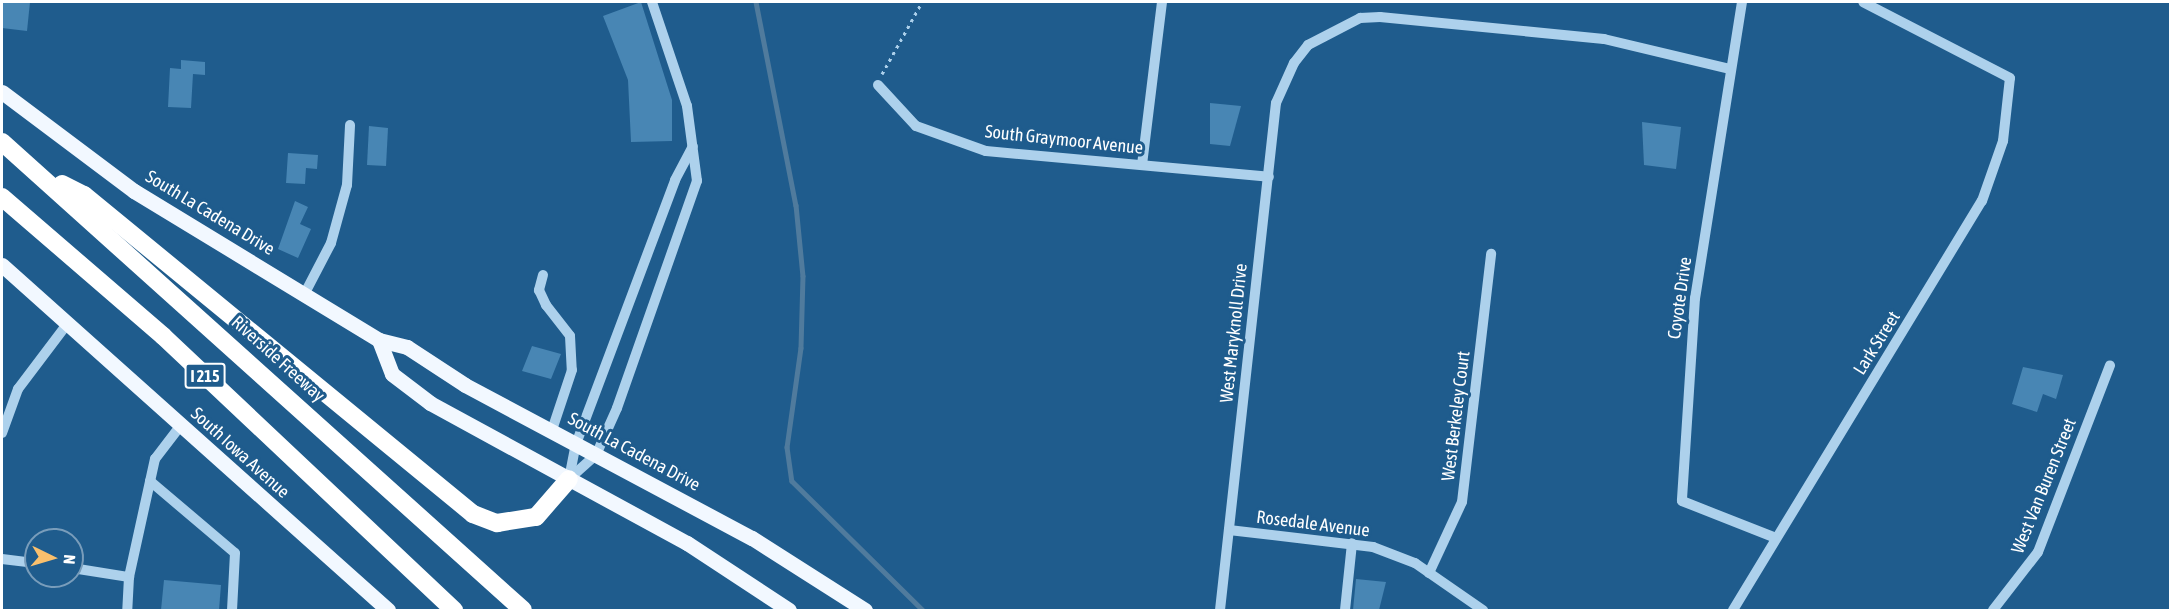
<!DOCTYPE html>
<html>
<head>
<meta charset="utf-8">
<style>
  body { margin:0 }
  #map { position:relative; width:2172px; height:612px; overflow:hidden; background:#1f5c8d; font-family:"Asap Condensed",sans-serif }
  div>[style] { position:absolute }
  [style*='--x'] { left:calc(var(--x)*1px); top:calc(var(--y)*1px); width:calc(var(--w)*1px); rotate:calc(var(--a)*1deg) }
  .stream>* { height:4.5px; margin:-2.25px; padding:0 2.25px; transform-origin:2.25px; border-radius:2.25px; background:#507b9d }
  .building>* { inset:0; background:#4886b4 }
  .path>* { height:3px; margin-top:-1.5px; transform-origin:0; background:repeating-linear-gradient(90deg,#add1ec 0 3px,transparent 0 7.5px) }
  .minor>* { height:10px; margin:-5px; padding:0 5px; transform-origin:5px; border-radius:5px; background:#add1ec }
  .major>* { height:15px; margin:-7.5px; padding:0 7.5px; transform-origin:7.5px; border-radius:7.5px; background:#f2f8ff }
  .highway>* { height:18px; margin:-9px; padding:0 9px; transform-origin:9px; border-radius:9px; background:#fff }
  span { translate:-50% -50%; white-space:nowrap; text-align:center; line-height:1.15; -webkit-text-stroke:6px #1f5c8d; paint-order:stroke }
  .shield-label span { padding:2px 4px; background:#1f5c8d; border:2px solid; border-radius:4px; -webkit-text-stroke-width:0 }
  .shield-label { font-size:16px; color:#fff; font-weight:700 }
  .street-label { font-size:18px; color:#fff }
  .frame { position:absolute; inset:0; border:3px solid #fff; pointer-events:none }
  .north { position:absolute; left:24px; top:528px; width:60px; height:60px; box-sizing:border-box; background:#1f5c8d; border:2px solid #799dbb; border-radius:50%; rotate:95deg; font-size:16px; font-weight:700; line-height:24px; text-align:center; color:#fff }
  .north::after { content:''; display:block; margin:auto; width:21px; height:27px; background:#fac06d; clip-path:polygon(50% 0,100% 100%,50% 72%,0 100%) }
</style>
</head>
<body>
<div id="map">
  <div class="stream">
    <div style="--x:756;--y:2;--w:207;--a:78.9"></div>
    <div style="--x:796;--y:205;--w:71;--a:84.4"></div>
    <div style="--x:803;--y:276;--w:72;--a:91.6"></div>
    <div style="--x:801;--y:348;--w:100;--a:98"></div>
    <div style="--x:787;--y:447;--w:34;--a:82"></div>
    <div style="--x:792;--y:481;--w:184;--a:44.6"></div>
  </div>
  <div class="building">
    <div style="clip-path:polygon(2px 2px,30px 2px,27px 31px,2px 28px)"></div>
    <div style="clip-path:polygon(641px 2px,672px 100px,672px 141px,631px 142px,628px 80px,603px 16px)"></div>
    <div style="clip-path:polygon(181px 60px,205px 62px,205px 75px,193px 74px,191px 108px,168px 107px,170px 68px,181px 69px)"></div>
    <div style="clip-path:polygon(1210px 103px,1241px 106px,1230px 146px,1210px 144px)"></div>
    <div style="clip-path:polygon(1642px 122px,1681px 127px,1676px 169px,1644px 165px)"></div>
    <div style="clip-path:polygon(369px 126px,388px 128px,386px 166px,367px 165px)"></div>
    <div style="clip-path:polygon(288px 153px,318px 155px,317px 169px,306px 168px,305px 184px,286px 183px)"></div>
    <div style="clip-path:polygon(295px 201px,308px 207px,300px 224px,311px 229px,298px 258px,278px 249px)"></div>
    <div style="clip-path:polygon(532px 346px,561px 354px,551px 379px,522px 371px)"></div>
    <div style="clip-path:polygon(2023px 367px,2063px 375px,2056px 399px,2043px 394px,2037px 412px,2012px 404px)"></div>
    <div style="clip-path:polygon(1356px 579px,1386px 582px,1379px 610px,1353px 610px)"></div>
    <div style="clip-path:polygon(164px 580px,221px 585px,219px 610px,161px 610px)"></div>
  </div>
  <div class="path">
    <div style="--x:882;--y:74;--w:82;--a:-60.9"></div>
  </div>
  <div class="minor">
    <div style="--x:1742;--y:2;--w:300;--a:99"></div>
    <div style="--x:1695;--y:298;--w:203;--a:93.7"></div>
    <div style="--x:1682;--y:501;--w:101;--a:21.5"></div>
    <div style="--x:878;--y:85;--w:56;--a:47.2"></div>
    <div style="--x:916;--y:126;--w:74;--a:19.7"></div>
    <div style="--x:986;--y:151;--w:284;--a:5.2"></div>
    <div style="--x:1142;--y:165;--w:164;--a:-83"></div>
    <div style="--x:543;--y:275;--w:16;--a:105"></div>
    <div style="--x:539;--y:290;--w:17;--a:65"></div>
    <div style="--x:546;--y:305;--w:39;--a:52"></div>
    <div style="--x:570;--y:336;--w:34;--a:87"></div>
    <div style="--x:572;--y:370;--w:63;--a:108.4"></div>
    <div style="--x:305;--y:293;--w:56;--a:-62.5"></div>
    <div style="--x:331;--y:243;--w:60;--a:-74.6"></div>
    <div style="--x:347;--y:185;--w:60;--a:-87.1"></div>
    <div style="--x:2;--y:433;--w:47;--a:-70"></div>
    <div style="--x:18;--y:389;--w:83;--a:-52.9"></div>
    <div style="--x:569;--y:479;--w:36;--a:-42"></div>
    <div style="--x:596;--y:455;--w:51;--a:-65.9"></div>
    <div style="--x:617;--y:408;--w:241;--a:-70.6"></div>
    <div style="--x:697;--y:181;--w:76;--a:-97.6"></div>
    <div style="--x:687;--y:106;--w:110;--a:-108.6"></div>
    <div style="--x:569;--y:479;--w:36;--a:-79"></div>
    <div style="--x:576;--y:444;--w:282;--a:-69.4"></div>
    <div style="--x:675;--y:180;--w:38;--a:-62"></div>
    <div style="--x:150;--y:481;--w:111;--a:40.3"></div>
    <div style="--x:235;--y:553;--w:57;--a:93"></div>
    <div style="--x:1229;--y:530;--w:145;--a:6.7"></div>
    <div style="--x:1373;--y:547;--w:45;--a:20.9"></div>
    <div style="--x:1415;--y:563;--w:83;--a:34.7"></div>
    <div style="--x:2;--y:559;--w:34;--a:7"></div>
    <div style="--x:72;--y:568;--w:58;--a:9"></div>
    <div style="--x:129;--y:577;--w:33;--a:93"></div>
    <div style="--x:1429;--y:573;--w:78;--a:-65.1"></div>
    <div style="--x:1462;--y:502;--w:250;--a:-83.3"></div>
    <div style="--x:129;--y:577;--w:121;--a:-77.6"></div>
    <div style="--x:155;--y:459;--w:43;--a:-52.6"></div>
    <div style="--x:1220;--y:610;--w:510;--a:-83.7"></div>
    <div style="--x:1276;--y:103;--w:44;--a:-65.8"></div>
    <div style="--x:1294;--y:63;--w:23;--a:-52"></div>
    <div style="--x:1308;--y:45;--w:59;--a:-27.4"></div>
    <div style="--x:1360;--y:18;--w:20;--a:-3"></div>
    <div style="--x:1380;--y:17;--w:225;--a:5.6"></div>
    <div style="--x:1604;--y:39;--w:130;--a:13.4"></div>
    <div style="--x:1345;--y:610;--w:67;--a:-84"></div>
    <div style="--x:1733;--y:610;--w:479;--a:-58.7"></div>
    <div style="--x:1982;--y:201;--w:64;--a:-70.7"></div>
    <div style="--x:2003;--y:141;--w:63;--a:-83.7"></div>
    <div style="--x:2010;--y:78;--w:165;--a:-152.7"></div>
    <div style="--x:1993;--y:610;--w:73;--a:-52.2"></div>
    <div style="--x:2038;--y:552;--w:200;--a:-68.9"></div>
  </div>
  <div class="major">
    <div style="--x:2;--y:92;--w:165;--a:36.9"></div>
    <div style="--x:134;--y:191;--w:287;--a:31.3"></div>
    <div style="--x:379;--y:340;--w:29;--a:14"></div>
    <div style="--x:407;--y:347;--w:69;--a:33.2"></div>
    <div style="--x:465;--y:385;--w:325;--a:28.1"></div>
    <div style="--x:752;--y:538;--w:134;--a:32.5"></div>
    <div style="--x:2;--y:265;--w:518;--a:41.79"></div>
    <div style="--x:379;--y:340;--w:36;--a:69"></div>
    <div style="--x:392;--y:374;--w:48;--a:37.3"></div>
    <div style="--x:430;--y:403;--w:293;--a:28.6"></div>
    <div style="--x:687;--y:543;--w:122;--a:33.3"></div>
  </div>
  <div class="highway">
    <div style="--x:2;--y:142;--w:700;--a:41.93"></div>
    <div style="--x:62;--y:184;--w:25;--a:27"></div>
    <div style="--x:84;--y:195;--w:503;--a:39.35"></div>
    <div style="--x:473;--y:514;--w:26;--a:21"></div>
    <div style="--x:497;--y:523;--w:39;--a:-9"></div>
    <div style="--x:536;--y:517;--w:50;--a:-49"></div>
    <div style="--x:2;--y:197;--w:213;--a:40.8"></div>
    <div style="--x:163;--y:336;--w:400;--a:43.3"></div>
  </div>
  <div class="shield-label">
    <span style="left:205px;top:376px">I 215</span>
  </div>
  <div class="street-label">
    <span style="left:1064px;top:140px;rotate:6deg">South Graymoor Avenue</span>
    <span style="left:210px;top:213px;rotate:31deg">South La Cadena Drive</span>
    <span style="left:1680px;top:298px;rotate:-82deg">Coyote Drive</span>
    <span style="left:1234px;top:333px;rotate:-84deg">West Maryknoll Drive</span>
    <span style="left:1877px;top:343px;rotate:-58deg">Lark Street</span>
    <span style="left:278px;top:359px;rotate:42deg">Riverside Freeway</span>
    <span style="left:1456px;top:416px;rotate:-83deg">West Berkeley Court</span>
    <span style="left:634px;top:452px;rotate:28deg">South La Cadena Drive</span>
    <span style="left:240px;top:453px;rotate:42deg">South Iowa Avenue</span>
    <span style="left:2044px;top:486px;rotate:-68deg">West Van Buren Street</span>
    <span style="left:1313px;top:524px;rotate:7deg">Rosedale Avenue</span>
  </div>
  <div class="frame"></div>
  <div class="north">N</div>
</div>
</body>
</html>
